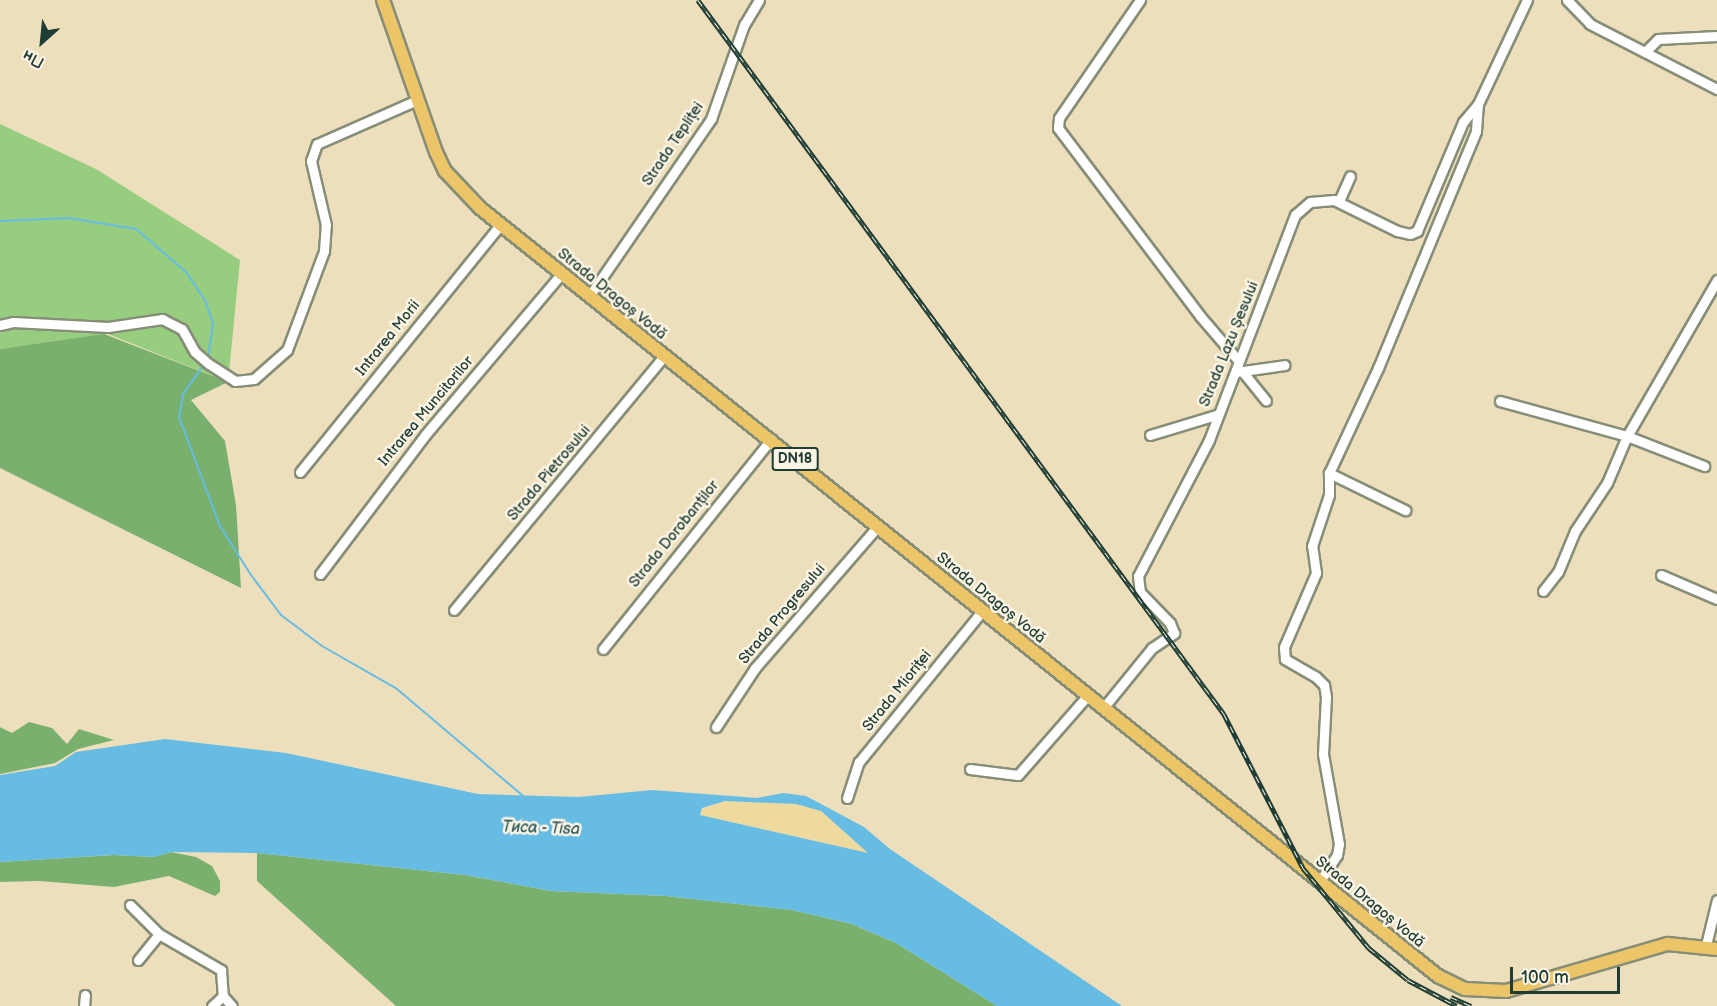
<!DOCTYPE html>
<html>
<head>
<meta charset="utf-8">
<style>
  body { margin:0 }
  #map { position:relative; width:1717px; height:1006px; overflow:hidden; background:#eedfbc; font-family:"Balsamiq Sans",sans-serif }
  div>[style] { position:absolute }
  [style*='--x'] { left:calc(var(--x)*1px); top:calc(var(--y)*1px); width:calc(var(--w)*1px); rotate:calc(var(--a)*1deg) }
  .green>* { inset:0; background:#97cd7f }
  .forest>* { inset:0; background:#79b06e }
  .sand>* { inset:0; background:#eeda9e }
  .water>* { inset:0; background:#67bce4 }
  .stream>* { height:2px; margin:-1px; padding:0 1px; transform-origin:1px; border-radius:1px; background:#67bce4 }
  .roads { filter:drop-shadow(2px 0 #868e78) drop-shadow(-2px 0 #868e78) drop-shadow(0 2px #868e78) drop-shadow(0 -2px #868e78) }
  .minor>* { height:9px; margin:-4.5px; padding:0 4.5px; transform-origin:4.5px; border-radius:4.5px; background:#fff }
  .major>* { height:12px; margin:-6px; padding:0 6px; transform-origin:6px; border-radius:6px; background:#edc569 }
  .rail>* { height:4.5px; margin-top:-2.25px; transform-origin:0; background:repeating-linear-gradient(90deg,#fcf5e5 0 7px,#1f3d34 0 14px); box-sizing:border-box; border-block:2px solid #1f3d34 }
  span { translate:-50% -50%; white-space:nowrap; text-align:center; line-height:1.15; -webkit-text-stroke:5px #fcf5e5; paint-order:stroke }
  .shield-label span { padding:2px 4px; background:#fcf5e5; border:2px solid; border-radius:4px; -webkit-text-stroke-width:0 }
  .shield-label { font-size:14px; color:#1f3d34; font-weight:700 }
  .street-label { font-size:15px; color:#1f3d34 }
  .water-label { font-size:16px; color:#315d60; font-style:italic }
  .north { position:absolute; left:12px; top:12px; width:60px; height:60px; -webkit-text-stroke:4px #fcf5e5; paint-order:stroke; rotate:207deg; font-size:16px; font-weight:700; line-height:24px; text-align:center; color:#1f3d34 }
  .north::after { content:''; display:block; margin:auto; width:21px; height:27px; background:#1f3d34; clip-path:polygon(50% 0,100% 100%,50% 72%,0 100%) }
  .scale { position:absolute; left:1510px; top:967px; width:110px; height:27px; box-sizing:border-box; border:3px solid #1f3d34; border-top:0; padding-left:8px; font-size:18px; line-height:21px; white-space:nowrap; color:#1f3d34; -webkit-text-stroke:4px #fcf5e5; paint-order:stroke }
</style>
</head>
<body>
<div id="map">
  <div class="green">
    <div style="clip-path:polygon(0 124px,96px 169px,240px 260px,228px 382px,108px 334px,0 349px)"></div>
  </div>
  <div class="forest">
    <div style="clip-path:polygon(104px 334px,228px 382px,191px 400px,225px 441px,236px 505px,241px 588px,0 468px,0 349px)"></div>
    <div style="clip-path:polygon(29px 722px,52px 728px,67px 744px,79px 729px,114px 740px,78px 749px,55px 763px,0 774px,0 727px,12px 733px)"></div>
    <div style="clip-path:polygon(171px 852px,196px 857px,212px 866px,220px 881px,220px 892px,215px 896px,169px 876px,114px 887px,39px 881px,0 882px,0 862px,114px 855px,154px 857px)"></div>
    <div style="clip-path:polygon(257px 853px,465px 875px,551px 891px,666px 896px,792px 910px,852px 924px,896px 943px,997px 1006px,396px 1006px,257px 881px)"></div>
  </div>
  <div class="sand">
    <div style="clip-path:polygon(725px 801px,796px 804px,821px 811px,868px 853px,700px 815px,702px 809px)"></div>
  </div>
  <div class="water">
    <div style="clip-path:polygon(evenodd,165px 739px,286px 753px,478px 794px,579px 797px,652px 790px,757px 798px,783px 793px,806px 796px,864px 827px,890px 849px,1122px 1006px,997px 1006px,896px 943px,852px 924px,792px 910px,666px 896px,551px 891px,465px 875px,257px 853px,171px 852px,154px 857px,113px 855px,0 862px,0 775px,55px 766px,76px 752px,165px 739px,725px 801px,796px 804px,821px 811px,868px 853px,700px 815px,702px 808px,725px 801px)"></div>
  </div>
  <div class="stream">
    <div style="--x:0;--y:221;--w:69;--a:-2.5"></div>
    <div style="--x:69;--y:218;--w:68;--a:9.3"></div>
    <div style="--x:136;--y:229;--w:66;--a:40.7"></div>
    <div style="--x:186;--y:272;--w:34;--a:56"></div>
    <div style="--x:205;--y:300;--w:24;--a:71"></div>
    <div style="--x:213;--y:323;--w:35;--a:98"></div>
    <div style="--x:205;--y:363;--w:39;--a:125"></div>
    <div style="--x:183;--y:395;--w:22;--a:100"></div>
    <div style="--x:179;--y:417;--w:116;--a:69.4"></div>
    <div style="--x:220;--y:526;--w:58;--a:57.7"></div>
    <div style="--x:251;--y:575;--w:50;--a:53.1"></div>
    <div style="--x:281;--y:615;--w:51;--a:37.1"></div>
    <div style="--x:322;--y:646;--w:86;--a:29.8"></div>
    <div style="--x:397;--y:689;--w:165;--a:40.3"></div>
  </div>
  <div class="roads">
    <div class="minor">
      <div style="--x:1140;--y:0;--w:143;--a:124.5"></div>
      <div style="--x:1059;--y:118;--w:10;--a:96"></div>
      <div style="--x:1058;--y:128;--w:236;--a:52.9"></div>
      <div style="--x:1200;--y:316;--w:57;--a:49.3"></div>
      <div style="--x:1567;--y:0;--w:33;--a:46"></div>
      <div style="--x:1590;--y:24;--w:143;--a:27.1"></div>
      <div style="--x:1645;--y:52;--w:18;--a:-45"></div>
      <div style="--x:1658;--y:39;--w:59;--a:-2.9"></div>
      <div style="--x:1339;--y:201;--w:27;--a:-66"></div>
      <div style="--x:590;--y:295;--w:214;--a:-55.5"></div>
      <div style="--x:711;--y:119;--w:100;--a:-70.7"></div>
      <div style="--x:744;--y:25;--w:29;--a:-59"></div>
      <div style="--x:0;--y:325;--w:13;--a:-13"></div>
      <div style="--x:13;--y:322;--w:95;--a:3"></div>
      <div style="--x:108;--y:327;--w:55;--a:-8.4"></div>
      <div style="--x:162;--y:319;--w:22;--a:27"></div>
      <div style="--x:182;--y:329;--w:26;--a:61"></div>
      <div style="--x:195;--y:352;--w:18;--a:41"></div>
      <div style="--x:209;--y:364;--w:31;--a:33"></div>
      <div style="--x:235;--y:381;--w:19;--a:-6"></div>
      <div style="--x:254;--y:379;--w:44;--a:-41.3"></div>
      <div style="--x:287;--y:350;--w:106;--a:-69.5"></div>
      <div style="--x:324;--y:251;--w:26;--a:-86"></div>
      <div style="--x:326;--y:225;--w:66;--a:-103.2"></div>
      <div style="--x:311;--y:161;--w:18;--a:-71"></div>
      <div style="--x:317;--y:144;--w:109;--a:-23.7"></div>
      <div style="--x:1242;--y:371;--w:38;--a:51"></div>
      <div style="--x:1236;--y:372;--w:49;--a:-8.1"></div>
      <div style="--x:1500;--y:401;--w:132;--a:15.4"></div>
      <div style="--x:1627;--y:436;--w:180;--a:-60"></div>
      <div style="--x:1150;--y:435;--w:69;--a:-16.9"></div>
      <div style="--x:300;--y:472;--w:319;--a:-51"></div>
      <div style="--x:1329;--y:473;--w:85;--a:26"></div>
      <div style="--x:320;--y:574;--w:174;--a:-52.9"></div>
      <div style="--x:425;--y:435;--w:212;--a:-49.8"></div>
      <div style="--x:1661;--y:575;--w:61;--a:23.2"></div>
      <div style="--x:1543;--y:591;--w:24;--a:-52"></div>
      <div style="--x:1558;--y:572;--w:44;--a:-67.5"></div>
      <div style="--x:1575;--y:531;--w:58;--a:-56.3"></div>
      <div style="--x:1607;--y:483;--w:51;--a:-66.9"></div>
      <div style="--x:1627;--y:436;--w:83;--a:21.3"></div>
      <div style="--x:454;--y:610;--w:331;--a:-50.4"></div>
      <div style="--x:603;--y:649;--w:269;--a:-51.3"></div>
      <div style="--x:1104;--y:707;--w:76;--a:-50.9"></div>
      <div style="--x:1152;--y:648;--w:27;--a:-34"></div>
      <div style="--x:1174;--y:633;--w:11;--a:-112"></div>
      <div style="--x:1170;--y:623;--w:43;--a:-134.1"></div>
      <div style="--x:1140;--y:592;--w:16;--a:-97"></div>
      <div style="--x:1138;--y:576;--w:153;--a:-62.4"></div>
      <div style="--x:1209;--y:440;--w:241;--a:-69.1"></div>
      <div style="--x:1295;--y:215;--w:20;--a:-41"></div>
      <div style="--x:1310;--y:202;--w:24;--a:-5"></div>
      <div style="--x:1334;--y:200;--w:70;--a:26.2"></div>
      <div style="--x:1397;--y:231;--w:13;--a:13"></div>
      <div style="--x:1410;--y:234;--w:8;--a:-23"></div>
      <div style="--x:1417;--y:231;--w:118;--a:-67.1"></div>
      <div style="--x:1463;--y:122;--w:23;--a:-50"></div>
      <div style="--x:716;--y:727;--w:71;--a:-56.5"></div>
      <div style="--x:755;--y:668;--w:188;--a:-49.1"></div>
      <div style="--x:970;--y:769;--w:48;--a:7.1"></div>
      <div style="--x:1018;--y:775;--w:106;--a:-48.8"></div>
      <div style="--x:847;--y:798;--w:38;--a:-72"></div>
      <div style="--x:859;--y:762;--w:196;--a:-50.8"></div>
      <div style="--x:1320;--y:881;--w:31;--a:-57"></div>
      <div style="--x:1337;--y:855;--w:11;--a:-80"></div>
      <div style="--x:1339;--y:844;--w:91;--a:-100.1"></div>
      <div style="--x:1323;--y:754;--w:57;--a:-87"></div>
      <div style="--x:1326;--y:697;--w:12;--a:-99"></div>
      <div style="--x:1324;--y:685;--w:11;--a:-135"></div>
      <div style="--x:1316;--y:677;--w:36;--a:-150"></div>
      <div style="--x:1285;--y:659;--w:12;--a:-95"></div>
      <div style="--x:1284;--y:647;--w:81;--a:-66.6"></div>
      <div style="--x:1316;--y:573;--w:27;--a:-98"></div>
      <div style="--x:1312;--y:546;--w:54;--a:-71.6"></div>
      <div style="--x:1329;--y:495;--w:22;--a:-90"></div>
      <div style="--x:1329;--y:473;--w:116;--a:-65"></div>
      <div style="--x:1378;--y:368;--w:256;--a:-67.5"></div>
      <div style="--x:1476;--y:131;--w:27;--a:-86"></div>
      <div style="--x:1478;--y:104;--w:115;--a:-64.8"></div>
      <div style="--x:130;--y:905;--w:41;--a:45"></div>
      <div style="--x:159;--y:934;--w:72;--a:30.1"></div>
      <div style="--x:221;--y:970;--w:26;--a:86"></div>
      <div style="--x:223;--y:996;--w:13;--a:48"></div>
      <div style="--x:1706;--y:945;--w:46;--a:-76.3"></div>
      <div style="--x:138;--y:960;--w:33;--a:-51"></div>
      <div style="--x:84;--y:1006;--w:11;--a:-85"></div>
      <div style="--x:212;--y:1006;--w:15;--a:-42"></div>
    </div>
    <div class="major">
      <div style="--x:383;--y:0;--w:161;--a:70.8"></div>
      <div style="--x:436;--y:152;--w:21;--a:65"></div>
      <div style="--x:445;--y:171;--w:51;--a:46.6"></div>
      <div style="--x:480;--y:208;--w:1228;--a:38.72"></div>
      <div style="--x:1438;--y:976;--w:30;--a:26"></div>
      <div style="--x:1465;--y:989;--w:41;--a:2.8"></div>
      <div style="--x:1506;--y:991;--w:169;--a:-16.2"></div>
      <div style="--x:1668;--y:944;--w:49;--a:5.8"></div>
    </div>
  </div>
  <div class="rail">
    <div style="--x:698;--y:0;--w:887;--a:53.62"></div>
    <div style="--x:1224;--y:714;--w:173;--a:62.8"></div>
    <div style="--x:1303;--y:868;--w:104;--a:50.5"></div>
    <div style="--x:1369;--y:948;--w:50;--a:39.4"></div>
    <div style="--x:1408;--y:980;--w:55;--a:28"></div>
    <div style="--x:1451;--y:997;--w:22;--a:24"></div>
  </div>
  <div class="shield-label">
    <span style="left:795px;top:459px">DN18</span>
  </div>
  <div class="street-label">
    <span style="left:673px;top:144px;rotate:-56deg">Strada Tepliței</span>
    <span style="left:612px;top:294px;rotate:39deg">Strada Dragoș Vodă</span>
    <span style="left:388px;top:338px;rotate:-51deg">Intrarea Morii</span>
    <span style="left:1229px;top:344px;rotate:-68deg">Strada Lazu Șesului</span>
    <span style="left:426px;top:411px;rotate:-50deg">Intrarea Muncitorilor</span>
    <span style="left:549px;top:473px;rotate:-50deg">Strada Pietrosului</span>
    <span style="left:674px;top:534px;rotate:-51deg">Strada Dorobanților</span>
    <span style="left:991px;top:598px;rotate:39deg">Strada Dragoș Vodă</span>
    <span style="left:782px;top:614px;rotate:-50deg">Strada Progresului</span>
    <span style="left:897px;top:691px;rotate:-51deg">Strada Mioriței</span>
    <span style="left:1370px;top:902px;rotate:39deg">Strada Dragoș Vodă</span>
  </div>
  <div class="water-label">
    <span style="left:541px;top:829px;rotate:2deg">Тиса - Tisa</span>
  </div>
  <div class="north">Пн</div>
  <div class="scale">100 m</div>
</div>
</body>
</html>
